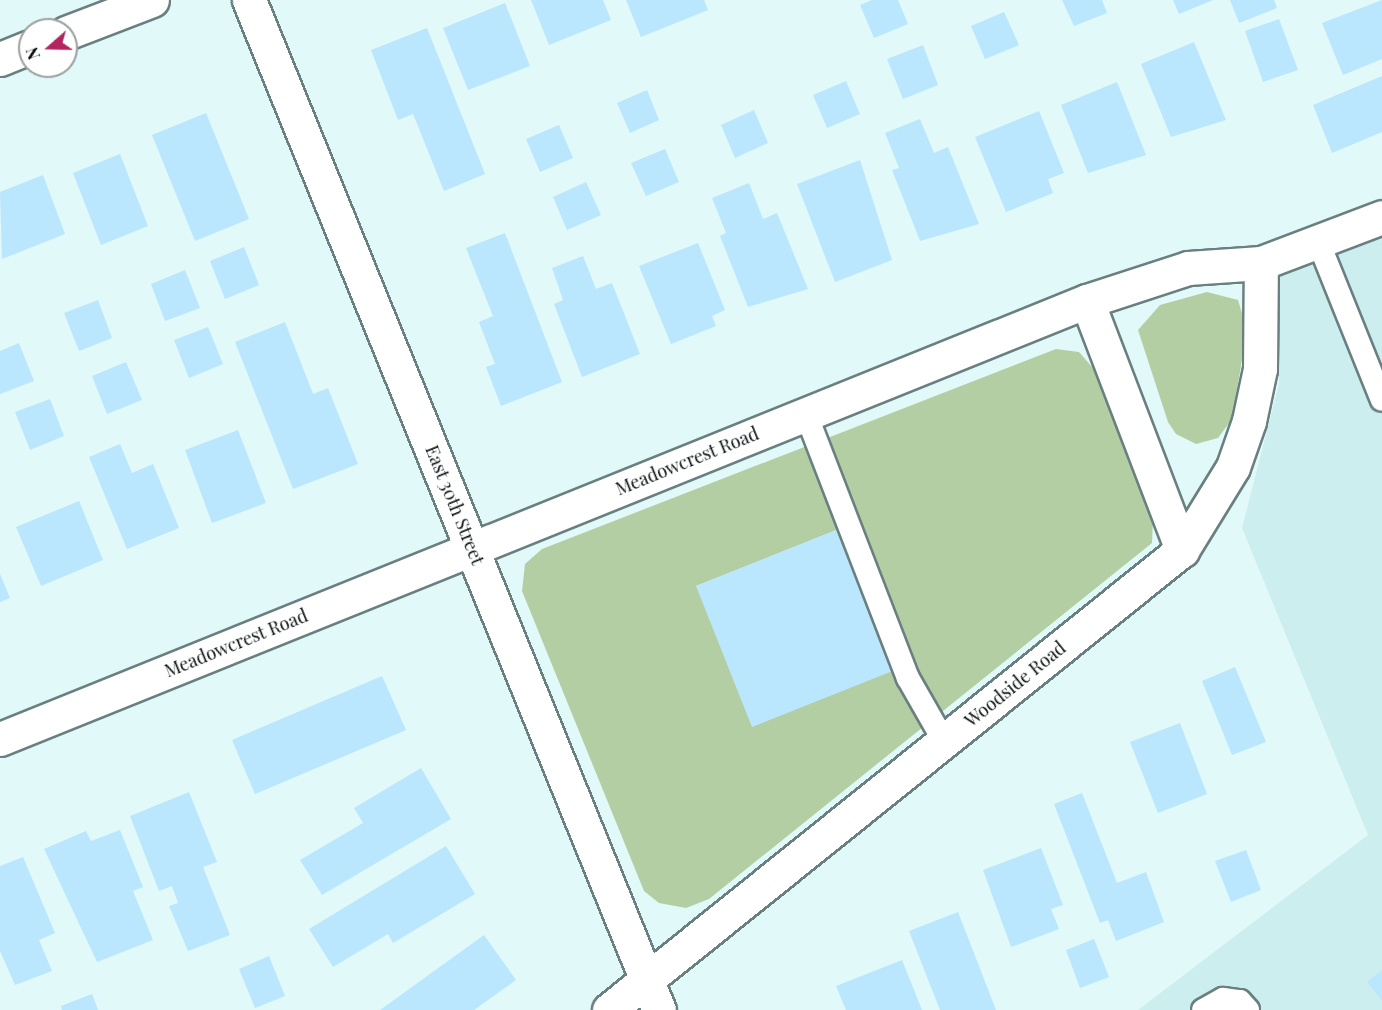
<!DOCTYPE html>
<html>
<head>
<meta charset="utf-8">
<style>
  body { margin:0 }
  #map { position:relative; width:1382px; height:1010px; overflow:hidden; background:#e1f9f9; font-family:"Playfair Display",serif }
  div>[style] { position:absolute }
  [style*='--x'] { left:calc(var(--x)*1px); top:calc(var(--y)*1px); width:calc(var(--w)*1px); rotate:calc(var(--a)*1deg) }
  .built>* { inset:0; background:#cdeeee }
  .green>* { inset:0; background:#b4cea4 }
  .building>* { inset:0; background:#bae7fe }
  .roads { filter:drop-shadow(2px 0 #6a7f80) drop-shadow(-2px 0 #6a7f80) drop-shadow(0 2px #6a7f80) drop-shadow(0 -2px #6a7f80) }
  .service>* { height:22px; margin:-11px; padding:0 11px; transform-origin:11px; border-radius:11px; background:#fff }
  .minor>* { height:33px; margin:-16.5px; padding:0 16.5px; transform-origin:16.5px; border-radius:16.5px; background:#fff }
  span { translate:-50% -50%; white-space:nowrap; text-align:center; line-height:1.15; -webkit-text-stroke:6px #fff; paint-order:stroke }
  .street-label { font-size:18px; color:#070e0f }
  .north { position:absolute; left:18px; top:18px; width:60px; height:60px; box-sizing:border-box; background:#fff; border:2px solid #9c9f9f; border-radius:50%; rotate:250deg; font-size:16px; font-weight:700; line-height:24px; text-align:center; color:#070e0f }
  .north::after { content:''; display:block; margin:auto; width:21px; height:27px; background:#b2255f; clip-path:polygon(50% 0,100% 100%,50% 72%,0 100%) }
</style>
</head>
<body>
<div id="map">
  <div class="built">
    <div style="clip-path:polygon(1382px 201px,1382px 1010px,1138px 1010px,1368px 835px,1242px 528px,1279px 384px,1278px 242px)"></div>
  </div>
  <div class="green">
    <div style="clip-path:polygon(1207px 292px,1238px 300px,1247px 330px,1232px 419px,1218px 438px,1196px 444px,1176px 434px,1168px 422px,1138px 330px,1160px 305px)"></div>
    <div style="clip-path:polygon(evenodd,1056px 349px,1079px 352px,1093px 368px,1153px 519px,1152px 543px,709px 899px,686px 908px,659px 903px,644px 891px,522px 591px,525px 564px,542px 549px,1056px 349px,839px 529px,895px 670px,696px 586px,839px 529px)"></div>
  </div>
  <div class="building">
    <div style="clip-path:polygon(531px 0,603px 0,611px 20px,549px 45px)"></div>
    <div style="clip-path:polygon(626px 0,704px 0,708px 10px,641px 37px)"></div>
    <div style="clip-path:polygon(872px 0,898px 0,908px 24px,874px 38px,860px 5px)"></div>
    <div style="clip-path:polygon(1062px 0,1102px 0,1107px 13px,1074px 26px)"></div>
    <div style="clip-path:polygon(1173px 0,1213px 0,1179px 14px)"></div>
    <div style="clip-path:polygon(1230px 0,1274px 0,1277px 8px,1239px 23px)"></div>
    <div style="clip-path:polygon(1382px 0,1382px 59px,1343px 75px,1322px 23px)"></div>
    <div style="clip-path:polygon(505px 3px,530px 66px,468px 90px,443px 28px)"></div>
    <div style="clip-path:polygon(1004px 12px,1019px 45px,985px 59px,971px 26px)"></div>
    <div style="clip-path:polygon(1279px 19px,1298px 70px,1263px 82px,1245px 31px)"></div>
    <div style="clip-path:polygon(427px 28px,485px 174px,444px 191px,413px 114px,398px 120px,371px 50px)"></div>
    <div style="clip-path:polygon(1194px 42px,1226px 120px,1171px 137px,1141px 64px)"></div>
    <div style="clip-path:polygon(923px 45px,938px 85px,903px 99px,887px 59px)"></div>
    <div style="clip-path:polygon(1382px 76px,1382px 132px,1332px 153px,1313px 105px)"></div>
    <div style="clip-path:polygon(846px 81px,860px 114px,827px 128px,813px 95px)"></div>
    <div style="clip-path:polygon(1117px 82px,1146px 155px,1088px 173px,1061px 105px)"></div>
    <div style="clip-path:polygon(647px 90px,659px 120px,630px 133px,617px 103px)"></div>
    <div style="clip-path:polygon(754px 110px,768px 143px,735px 158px,721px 125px)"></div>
    <div style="clip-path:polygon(1039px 111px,1064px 173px,1048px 179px,1053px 193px,1006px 212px,975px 137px)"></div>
    <div style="clip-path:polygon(206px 113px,249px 219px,195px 241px,152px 135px)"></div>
    <div style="clip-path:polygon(920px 119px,934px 153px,948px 147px,979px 224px,920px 241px,892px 170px,899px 168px,885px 133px)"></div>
    <div style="clip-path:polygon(559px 125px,573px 158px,540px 172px,526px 139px)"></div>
    <div style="clip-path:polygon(665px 149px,679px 182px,646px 196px,631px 163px)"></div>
    <div style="clip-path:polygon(120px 154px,148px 226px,101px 245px,73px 173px)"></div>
    <div style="clip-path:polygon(860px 160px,892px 260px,835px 282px,797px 184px)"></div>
    <div style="clip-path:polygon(43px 175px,65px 234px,2px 259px,0 192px)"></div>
    <div style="clip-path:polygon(586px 182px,601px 215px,567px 230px,553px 197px)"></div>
    <div style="clip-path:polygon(749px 183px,763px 219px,777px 213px,808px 289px,748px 307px,720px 236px,726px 233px,712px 198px)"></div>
    <div style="clip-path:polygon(505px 233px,562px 382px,501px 406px,486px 367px,495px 364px,479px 322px,493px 316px,466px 248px)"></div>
    <div style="clip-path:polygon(698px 243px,725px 310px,712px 316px,716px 326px,671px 344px,639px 266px)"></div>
    <div style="clip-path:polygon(244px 247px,259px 285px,225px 299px,210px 261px)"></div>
    <div style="clip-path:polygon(583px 256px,596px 289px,612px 283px,640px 354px,582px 377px,554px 304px,563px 300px,552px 268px)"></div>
    <div style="clip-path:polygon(185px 270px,200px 308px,165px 321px,151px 284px)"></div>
    <div style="clip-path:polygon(98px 300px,112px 338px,79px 351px,64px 313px)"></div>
    <div style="clip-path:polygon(285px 322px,313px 394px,328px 388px,358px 464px,293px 489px,235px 342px)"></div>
    <div style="clip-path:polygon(208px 327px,223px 364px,189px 378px,174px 340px)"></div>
    <div style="clip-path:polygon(19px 343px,34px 381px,0 394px,0 351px)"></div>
    <div style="clip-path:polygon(126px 362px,142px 400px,107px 414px,92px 376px)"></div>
    <div style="clip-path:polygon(50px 399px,64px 436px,30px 450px,15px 412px)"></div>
    <div style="clip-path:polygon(238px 430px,266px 503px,212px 523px,185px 450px)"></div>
    <div style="clip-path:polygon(120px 444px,132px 473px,153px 464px,179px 528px,127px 549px,89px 457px)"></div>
    <div style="clip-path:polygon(79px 501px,103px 560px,41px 586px,16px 527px)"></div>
    <div style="clip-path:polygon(839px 529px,895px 670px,752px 727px,696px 586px)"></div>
    <div style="clip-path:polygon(0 574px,10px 598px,0 602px)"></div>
    <div style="clip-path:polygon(1235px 667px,1266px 742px,1232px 755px,1202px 681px)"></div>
    <div style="clip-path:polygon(382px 676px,406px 730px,255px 794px,232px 740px)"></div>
    <div style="clip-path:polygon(1180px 723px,1207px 794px,1158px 813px,1130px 742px)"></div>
    <div style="clip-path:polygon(421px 768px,451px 819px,322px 895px,300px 860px,363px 823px,354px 808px)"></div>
    <div style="clip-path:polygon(189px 792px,217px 862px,203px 867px,230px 935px,188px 951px,169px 906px,178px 903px,172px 886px,159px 891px,130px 816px)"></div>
    <div style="clip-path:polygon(1082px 793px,1117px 883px,1146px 872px,1164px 922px,1116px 941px,1108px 920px,1100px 923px,1054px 804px)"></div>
    <div style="clip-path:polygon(120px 830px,143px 887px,133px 891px,153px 940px,97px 962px,44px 849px,86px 831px,91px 841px)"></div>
    <div style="clip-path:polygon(446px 846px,475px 894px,393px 943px,388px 934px,333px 967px,309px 929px)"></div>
    <div style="clip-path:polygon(1041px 848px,1063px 905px,1051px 909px,1059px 929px,1011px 947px,983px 870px)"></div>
    <div style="clip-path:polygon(1246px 850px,1261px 890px,1231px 902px,1215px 861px)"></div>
    <div style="clip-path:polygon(23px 857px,55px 933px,39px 940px,52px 971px,15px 985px,0 951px,0 866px)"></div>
    <div style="clip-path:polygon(958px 912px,996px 1010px,940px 1010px,909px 931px)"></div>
    <div style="clip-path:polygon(484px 935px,516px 980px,474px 1010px,380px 1010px)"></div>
    <div style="clip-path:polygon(1094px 939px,1109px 977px,1080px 988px,1066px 950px)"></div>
    <div style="clip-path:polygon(269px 956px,285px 996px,255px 1008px,239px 969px)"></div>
    <div style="clip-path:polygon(902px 960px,922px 1010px,846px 1010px,836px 986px)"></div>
    <div style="clip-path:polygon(1382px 970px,1382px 1001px,1367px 982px)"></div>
    <div style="clip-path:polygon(92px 994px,98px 1010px,62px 1010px,61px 1006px)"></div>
  </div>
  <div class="roads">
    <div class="service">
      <div style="--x:1318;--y:241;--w:171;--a:68.1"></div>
      <div style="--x:806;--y:414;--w:283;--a:68.9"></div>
      <div style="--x:908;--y:678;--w:73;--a:60.3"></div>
      <div style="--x:1203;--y:1010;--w:23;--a:-29"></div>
      <div style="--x:1223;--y:999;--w:17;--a:7"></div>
      <div style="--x:1240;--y:1001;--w:12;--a:48"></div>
    </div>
    <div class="minor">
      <div style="--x:249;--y:0;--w:1090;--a:67.91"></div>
      <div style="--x:66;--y:33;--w:92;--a:-21"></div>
      <div style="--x:0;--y:59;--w:32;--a:-22"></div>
      <div style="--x:1087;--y:301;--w:267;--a:69.1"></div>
      <div style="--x:0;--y:739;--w:1172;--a:-21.95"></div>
      <div style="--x:1087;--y:301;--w:106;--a:-18.1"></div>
      <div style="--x:1188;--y:268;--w:73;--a:-3.9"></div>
      <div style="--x:1261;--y:263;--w:129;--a:-20.8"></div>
      <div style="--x:609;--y:1010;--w:735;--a:-38.76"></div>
      <div style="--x:1182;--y:550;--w:97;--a:-58.4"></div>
      <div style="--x:1233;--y:467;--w:49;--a:-70.8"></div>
      <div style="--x:1249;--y:421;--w:53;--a:-78.1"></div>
      <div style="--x:1260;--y:369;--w:106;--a:-89.5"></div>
    </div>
  </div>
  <div class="street-label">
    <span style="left:687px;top:461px;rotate:-22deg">Meadowcrest Road</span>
    <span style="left:455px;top:505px;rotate:68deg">East 30th Street</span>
    <span style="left:236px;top:643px;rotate:-22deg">Meadowcrest Road</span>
    <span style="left:1015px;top:684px;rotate:-39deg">Woodside Road</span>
  </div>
  <div class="north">N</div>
</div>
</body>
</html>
